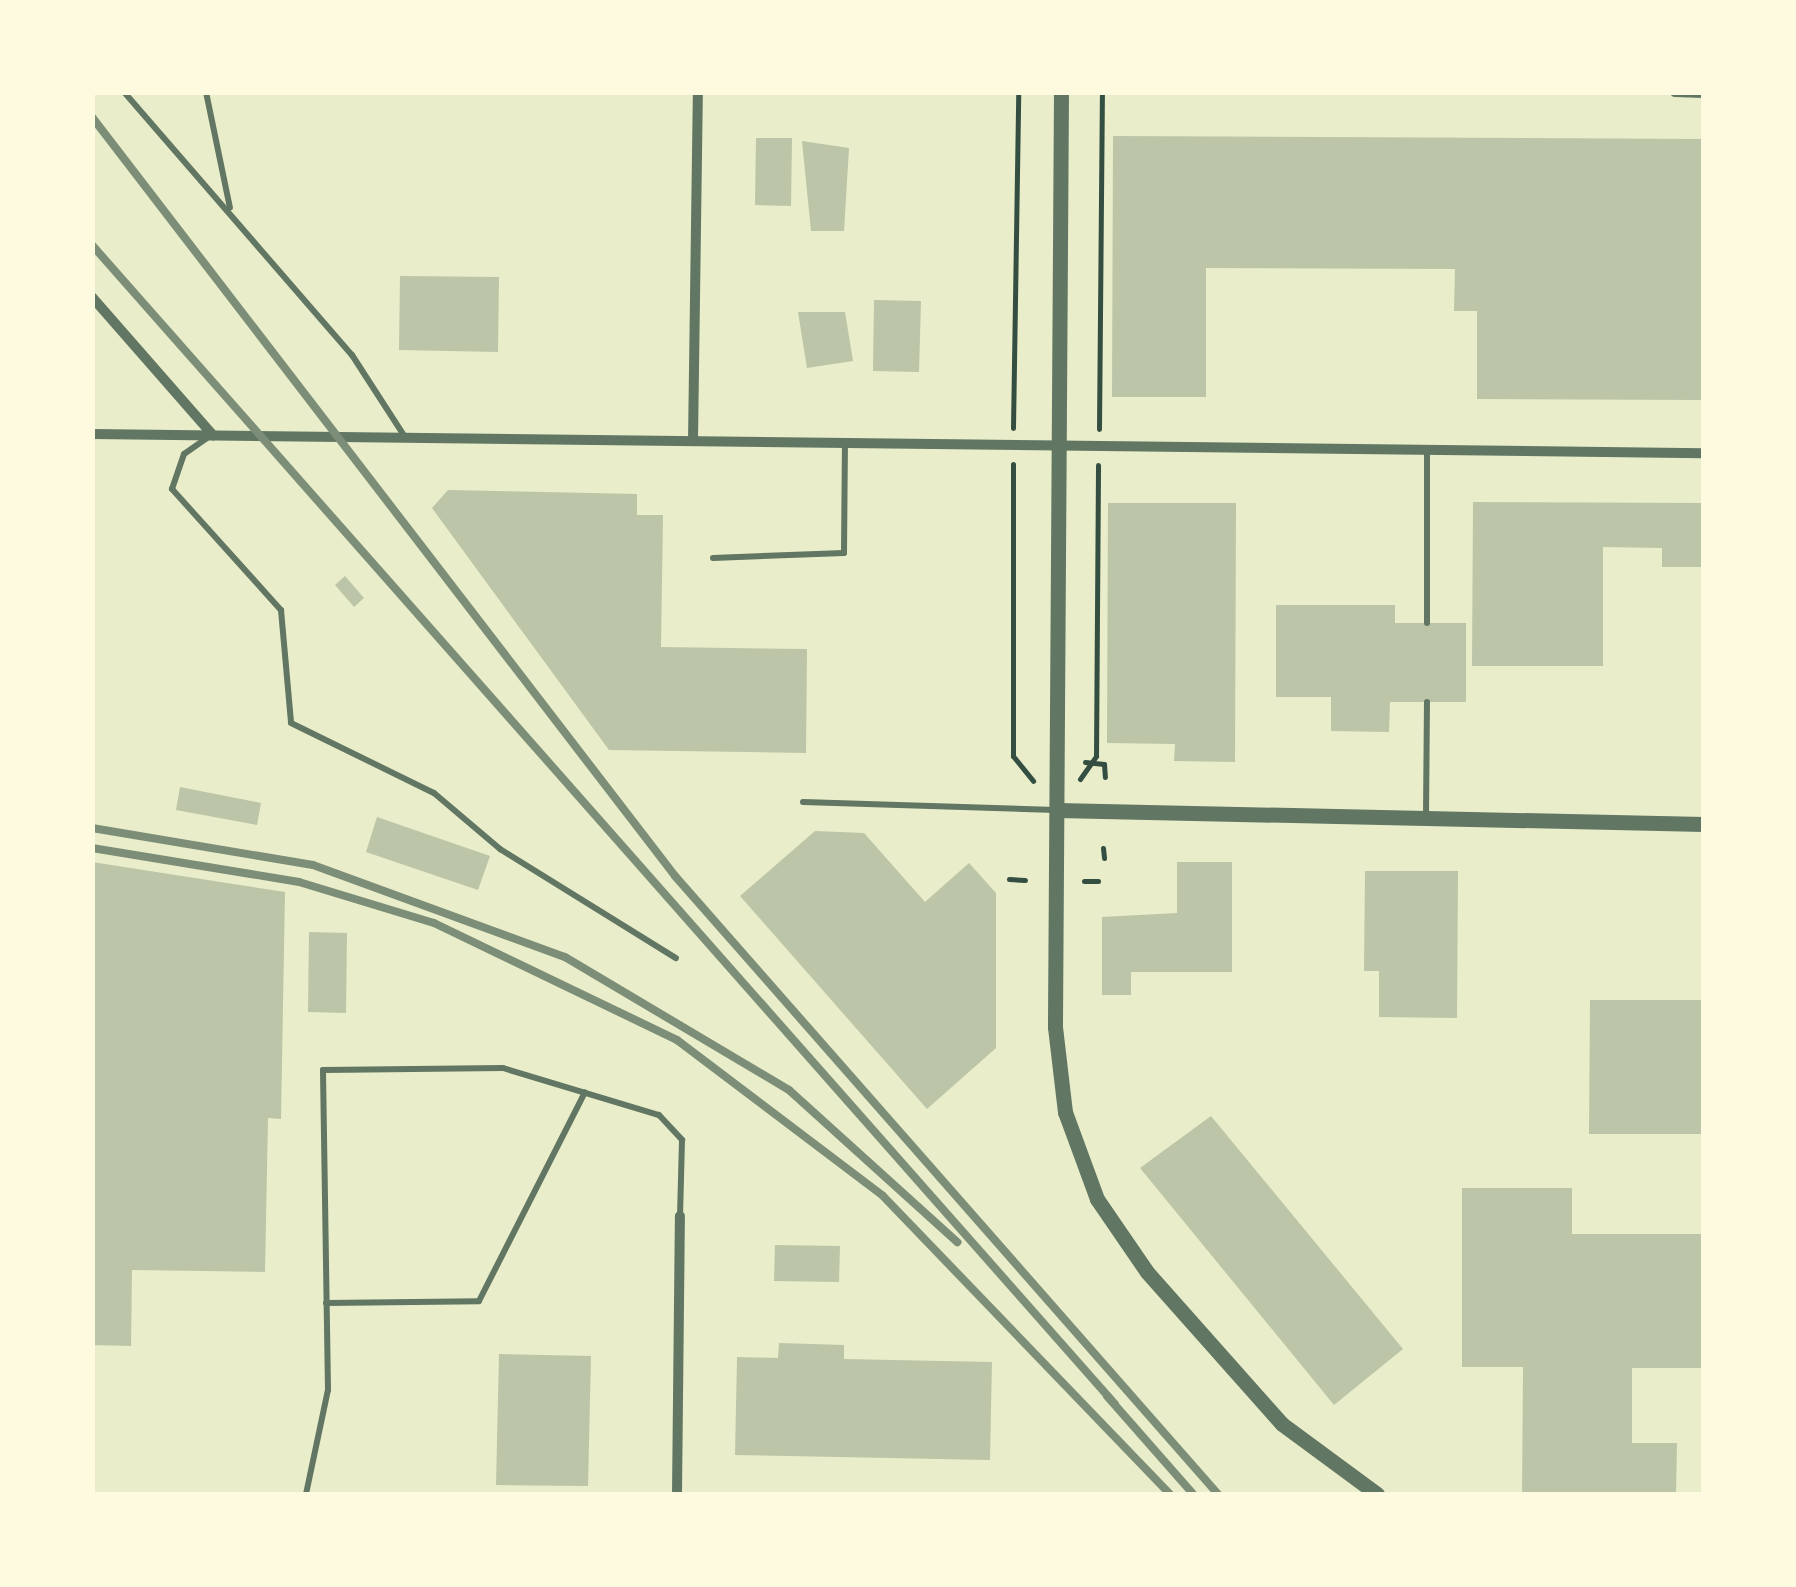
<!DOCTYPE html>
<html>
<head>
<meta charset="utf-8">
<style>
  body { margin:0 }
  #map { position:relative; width:1796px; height:1587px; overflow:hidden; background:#e9edc9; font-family:"Fira Sans Condensed",sans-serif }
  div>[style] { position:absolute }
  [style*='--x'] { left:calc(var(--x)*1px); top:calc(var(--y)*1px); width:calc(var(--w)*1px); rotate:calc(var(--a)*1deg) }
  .building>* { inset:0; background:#bcc5a7 }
  .path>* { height:5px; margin:-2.5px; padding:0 2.5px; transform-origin:2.5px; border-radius:2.5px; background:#344e41 }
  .service>* { height:6px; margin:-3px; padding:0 3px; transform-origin:3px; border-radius:3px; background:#617663 }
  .minor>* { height:10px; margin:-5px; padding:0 5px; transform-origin:5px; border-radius:5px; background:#617663 }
  .tertiary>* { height:15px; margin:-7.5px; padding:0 7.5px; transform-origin:7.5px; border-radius:7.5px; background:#617663 }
  .rail>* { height:8px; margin:-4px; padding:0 4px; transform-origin:4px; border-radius:4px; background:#7c8e77 }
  span { translate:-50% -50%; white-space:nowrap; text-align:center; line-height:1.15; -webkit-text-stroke:8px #fefae0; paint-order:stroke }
  .frame { position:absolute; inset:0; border:95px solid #fefae0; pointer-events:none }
</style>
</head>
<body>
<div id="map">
  <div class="building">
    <div style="clip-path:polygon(1113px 136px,1704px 139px,1704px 400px,1477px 399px,1477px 311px,1454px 311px,1455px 269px,1206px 268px,1206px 397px,1112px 397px)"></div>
    <div style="clip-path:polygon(756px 138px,792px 138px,791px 206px,755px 205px)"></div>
    <div style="clip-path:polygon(802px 141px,849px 148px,844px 231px,811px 231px)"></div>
    <div style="clip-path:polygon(400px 276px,499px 277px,498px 352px,399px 350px)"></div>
    <div style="clip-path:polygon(874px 300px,921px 301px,919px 372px,873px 371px)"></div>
    <div style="clip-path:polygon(798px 312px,845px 312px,853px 361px,807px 368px)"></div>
    <div style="clip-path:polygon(448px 490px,637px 494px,637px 515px,663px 515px,661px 647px,807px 649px,806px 753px,609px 750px,432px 508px)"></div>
    <div style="clip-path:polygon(1473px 502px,1704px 503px,1704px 567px,1662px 567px,1662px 548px,1603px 547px,1603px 666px,1472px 666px)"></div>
    <div style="clip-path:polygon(1108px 503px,1236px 503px,1235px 762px,1174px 761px,1175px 744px,1107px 743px)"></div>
    <div style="clip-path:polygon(345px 576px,364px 598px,354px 607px,335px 585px)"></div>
    <div style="clip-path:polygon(1276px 605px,1395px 605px,1395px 623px,1466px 623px,1466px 702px,1390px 702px,1389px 732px,1331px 731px,1331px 697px,1276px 697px)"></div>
    <div style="clip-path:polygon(180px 787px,261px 803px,257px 825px,176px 810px)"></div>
    <div style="clip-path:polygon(377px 817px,490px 856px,478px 890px,366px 852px)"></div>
    <div style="clip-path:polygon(815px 831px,864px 833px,925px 902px,969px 863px,996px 893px,996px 1048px,927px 1109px,740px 896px)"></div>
    <div style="clip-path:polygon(92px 862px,285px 892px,281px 1119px,268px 1118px,265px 1272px,132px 1270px,131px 1346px,92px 1345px)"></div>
    <div style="clip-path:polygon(1177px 862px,1232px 862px,1232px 972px,1131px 972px,1131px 995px,1102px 995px,1102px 917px,1177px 913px)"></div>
    <div style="clip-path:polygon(1365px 871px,1458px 871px,1457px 1018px,1379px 1017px,1379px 971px,1364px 971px)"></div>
    <div style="clip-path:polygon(309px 932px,347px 933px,346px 1013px,308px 1012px)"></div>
    <div style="clip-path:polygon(1590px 1000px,1704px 1000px,1704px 1134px,1589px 1134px)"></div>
    <div style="clip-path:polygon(1211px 1116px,1403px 1349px,1334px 1405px,1140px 1168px)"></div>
    <div style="clip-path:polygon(1462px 1188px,1572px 1188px,1572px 1234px,1704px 1234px,1704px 1368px,1632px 1368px,1632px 1443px,1677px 1443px,1676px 1494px,1522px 1494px,1523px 1367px,1462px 1367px)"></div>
    <div style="clip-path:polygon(775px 1245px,840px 1246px,839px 1282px,774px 1281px)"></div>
    <div style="clip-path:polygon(779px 1343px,844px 1345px,844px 1359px,992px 1362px,990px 1460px,735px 1455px,737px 1357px,778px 1358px)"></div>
    <div style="clip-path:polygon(499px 1354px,591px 1356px,588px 1486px,496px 1485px)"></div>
  </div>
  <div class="path">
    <div style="--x:1013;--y:428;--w:336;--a:-89.1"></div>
    <div style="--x:1099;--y:429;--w:337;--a:-89.5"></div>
    <div style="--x:1013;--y:464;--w:292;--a:90"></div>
    <div style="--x:1013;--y:756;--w:32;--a:51"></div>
    <div style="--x:1085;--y:762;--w:19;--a:6"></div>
    <div style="--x:1104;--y:764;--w:13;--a:86"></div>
    <div style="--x:1080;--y:779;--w:28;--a:-55"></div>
    <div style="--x:1096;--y:756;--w:291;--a:-89.6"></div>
    <div style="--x:1103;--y:848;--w:10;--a:84"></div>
    <div style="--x:1009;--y:879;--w:16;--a:4"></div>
    <div style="--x:1084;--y:881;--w:14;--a:0"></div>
  </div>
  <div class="service">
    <div style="--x:124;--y:92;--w:348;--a:49.1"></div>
    <div style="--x:352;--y:355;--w:98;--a:57.1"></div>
    <div style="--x:206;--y:92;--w:118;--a:78.3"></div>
    <div style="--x:207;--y:438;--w:28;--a:145"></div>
    <div style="--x:184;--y:454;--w:37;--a:109"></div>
    <div style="--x:172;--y:489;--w:163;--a:48"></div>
    <div style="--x:281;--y:610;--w:113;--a:84.9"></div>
    <div style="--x:291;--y:723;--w:159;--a:26.1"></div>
    <div style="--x:434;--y:793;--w:87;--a:40.3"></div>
    <div style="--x:500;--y:849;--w:207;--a:31.8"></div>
    <div style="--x:713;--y:558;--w:131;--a:-2.2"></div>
    <div style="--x:844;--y:553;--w:110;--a:-89.5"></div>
    <div style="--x:1427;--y:623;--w:173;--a:-90"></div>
    <div style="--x:803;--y:802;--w:253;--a:1.8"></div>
    <div style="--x:1426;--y:815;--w:113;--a:-89.5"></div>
    <div style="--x:326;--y:1303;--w:153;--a:-0.7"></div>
    <div style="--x:479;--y:1301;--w:234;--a:-63.1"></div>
    <div style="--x:306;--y:1494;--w:106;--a:-78.1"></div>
    <div style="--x:328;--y:1390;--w:320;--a:-90.9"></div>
    <div style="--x:323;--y:1070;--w:180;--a:-0.6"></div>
    <div style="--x:503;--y:1068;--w:163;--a:16.8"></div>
    <div style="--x:659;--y:1115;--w:34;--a:47"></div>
    <div style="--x:682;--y:1140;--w:75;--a:91.5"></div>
  </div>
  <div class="minor">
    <div style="--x:1675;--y:92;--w:29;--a:2"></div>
    <div style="--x:92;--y:297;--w:184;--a:48.8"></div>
    <div style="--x:92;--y:434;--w:1612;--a:0.68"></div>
    <div style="--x:693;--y:441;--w:349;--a:-89.2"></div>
    <div style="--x:677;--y:1494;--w:278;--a:-89.4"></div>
  </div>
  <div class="tertiary">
    <div style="--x:1061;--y:92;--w:935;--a:90.37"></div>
    <div style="--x:1055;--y:1027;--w:86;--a:83.3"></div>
    <div style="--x:1065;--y:1112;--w:93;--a:69.8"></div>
    <div style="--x:1097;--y:1199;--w:88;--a:55.6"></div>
    <div style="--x:1147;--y:1272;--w:203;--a:48.4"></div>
    <div style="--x:1282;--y:1424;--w:118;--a:36.4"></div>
    <div style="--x:1057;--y:810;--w:647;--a:1.24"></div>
  </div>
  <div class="rail">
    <div style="--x:92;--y:117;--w:957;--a:52.47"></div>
    <div style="--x:675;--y:876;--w:823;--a:48.7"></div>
    <div style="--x:92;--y:245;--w:1546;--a:48.57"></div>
    <div style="--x:92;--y:828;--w:224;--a:9.5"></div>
    <div style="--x:313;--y:865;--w:268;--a:20.1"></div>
    <div style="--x:565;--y:957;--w:261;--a:30.7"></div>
    <div style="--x:789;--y:1090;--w:227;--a:42.1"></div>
    <div style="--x:92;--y:848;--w:210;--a:9.3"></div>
    <div style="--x:299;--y:882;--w:141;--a:16.9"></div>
    <div style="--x:434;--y:923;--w:270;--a:25.7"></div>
    <div style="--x:677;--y:1040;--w:258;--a:37.1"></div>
    <div style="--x:883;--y:1196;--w:414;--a:46.1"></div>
    <div style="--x:1107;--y:1396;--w:130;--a:48.7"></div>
  </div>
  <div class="frame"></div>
</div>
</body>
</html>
